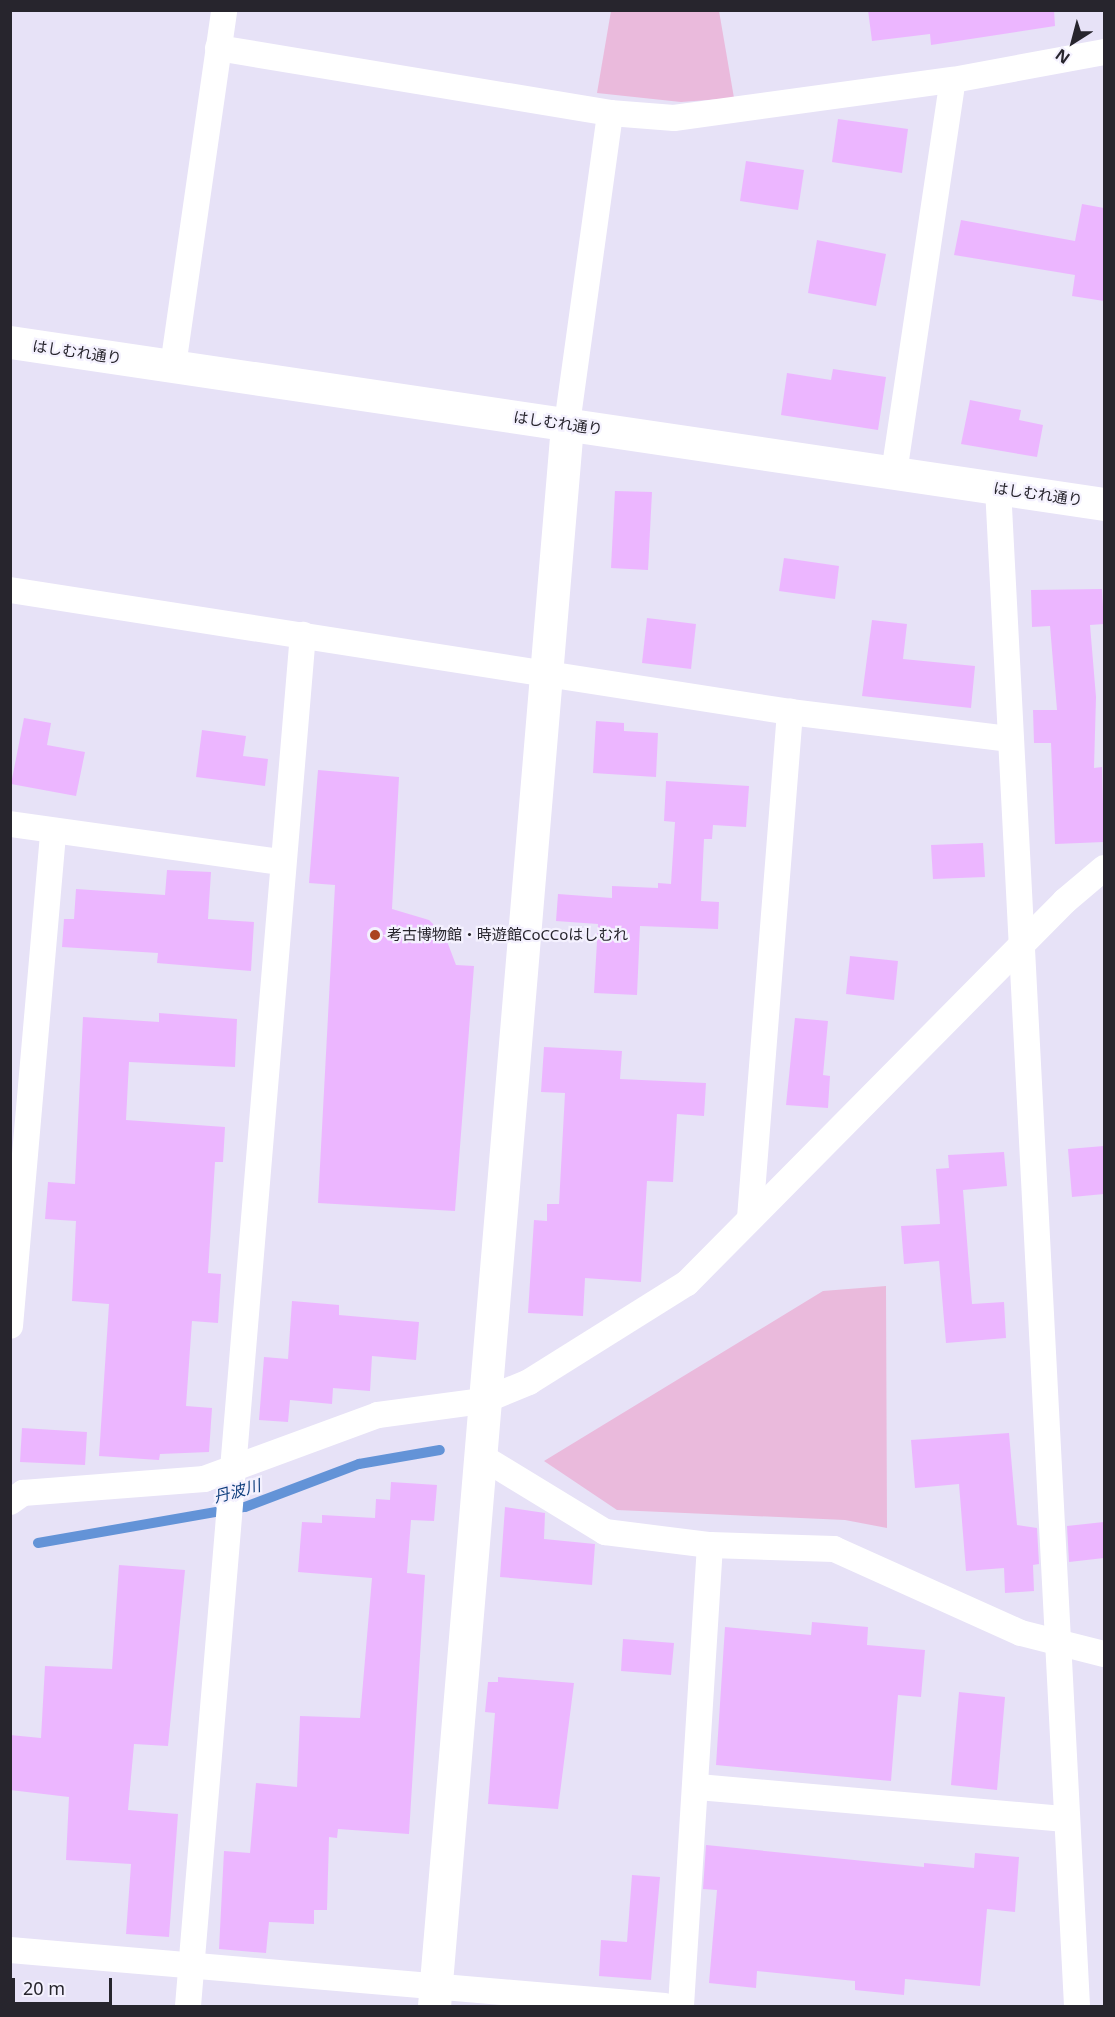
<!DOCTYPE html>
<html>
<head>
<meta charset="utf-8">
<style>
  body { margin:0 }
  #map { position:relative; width:1115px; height:2017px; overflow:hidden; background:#e7e2f7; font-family:"Noto Sans","Noto Sans JP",sans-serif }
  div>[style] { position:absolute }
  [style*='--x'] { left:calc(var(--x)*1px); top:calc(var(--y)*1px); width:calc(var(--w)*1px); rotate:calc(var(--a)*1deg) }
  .green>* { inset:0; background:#eabadc }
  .stream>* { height:10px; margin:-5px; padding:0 5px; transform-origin:5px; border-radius:5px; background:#6393d7 }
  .building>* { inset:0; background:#ecb6ff }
  .street>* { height:26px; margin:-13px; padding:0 13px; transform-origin:13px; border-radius:13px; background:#fff }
  .secondary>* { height:33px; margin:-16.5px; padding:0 16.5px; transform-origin:16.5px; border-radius:16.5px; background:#fff }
  .dots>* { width:16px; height:16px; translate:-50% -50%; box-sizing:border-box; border:3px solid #f4f1fe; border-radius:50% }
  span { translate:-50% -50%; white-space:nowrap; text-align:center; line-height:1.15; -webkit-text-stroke:4.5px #f4f1fe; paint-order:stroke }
  .street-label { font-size:15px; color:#27252d }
  .poi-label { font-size:15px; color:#27252d }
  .left { translate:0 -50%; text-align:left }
  .water-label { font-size:16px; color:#11407e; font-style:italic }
  .frame { position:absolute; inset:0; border:12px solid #27252d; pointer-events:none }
  .north { position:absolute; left:1043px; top:12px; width:60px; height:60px; -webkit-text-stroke:4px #f4f1fe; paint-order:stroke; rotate:216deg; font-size:16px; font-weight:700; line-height:24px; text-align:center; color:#27252d }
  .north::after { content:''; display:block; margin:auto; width:21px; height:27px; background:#27252d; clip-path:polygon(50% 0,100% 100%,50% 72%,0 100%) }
  .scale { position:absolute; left:12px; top:1978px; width:100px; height:27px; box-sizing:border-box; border:3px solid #27252d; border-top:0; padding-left:8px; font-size:18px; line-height:21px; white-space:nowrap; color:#27252d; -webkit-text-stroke:4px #f4f1fe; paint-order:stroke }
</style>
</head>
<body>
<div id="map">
  <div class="green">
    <div style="clip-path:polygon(611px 11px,719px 11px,734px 98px,681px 102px,597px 93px)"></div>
    <div style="clip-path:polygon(886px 1286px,887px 1528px,845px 1520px,617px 1510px,544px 1461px,823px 1291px)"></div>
  </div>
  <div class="stream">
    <div style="--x:38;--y:1543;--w:210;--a:-9.9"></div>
    <div style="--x:245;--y:1507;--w:122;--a:-20.7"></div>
    <div style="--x:359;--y:1464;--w:82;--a:-9.8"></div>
  </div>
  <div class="building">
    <div style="clip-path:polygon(868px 10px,1054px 10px,1055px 26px,931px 45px,930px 34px,872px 41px)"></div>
    <div style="clip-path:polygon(838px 119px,908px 129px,902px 173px,832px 162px)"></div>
    <div style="clip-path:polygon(746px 161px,804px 170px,798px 210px,740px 201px)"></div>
    <div style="clip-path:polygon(1082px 204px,1104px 208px,1104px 301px,1072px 296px,1075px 275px,954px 255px,961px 220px,1075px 241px)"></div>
    <div style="clip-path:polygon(817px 240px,886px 254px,876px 306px,808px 293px)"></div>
    <div style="clip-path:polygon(833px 369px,886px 377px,878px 430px,781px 415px,787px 373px,831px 380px)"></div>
    <div style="clip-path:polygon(970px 400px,1021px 410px,1019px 420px,1043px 425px,1037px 457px,961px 444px)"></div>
    <div style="clip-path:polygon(615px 491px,652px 492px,648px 570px,611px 568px)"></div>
    <div style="clip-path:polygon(784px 558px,839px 566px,835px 599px,779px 591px)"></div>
    <div style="clip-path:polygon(1102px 589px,1104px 624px,1090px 625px,1096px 697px,1094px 768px,1102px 767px,1104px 842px,1055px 844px,1051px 743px,1034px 743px,1033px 710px,1057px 710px,1050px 626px,1032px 627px,1031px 590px)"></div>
    <div style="clip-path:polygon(647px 618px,696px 624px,691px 669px,642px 663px)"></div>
    <div style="clip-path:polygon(872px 620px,907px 624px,903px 659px,975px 666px,971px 708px,862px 696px)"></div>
    <div style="clip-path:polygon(24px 718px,51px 723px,47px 745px,85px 752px,76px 796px,11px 784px)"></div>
    <div style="clip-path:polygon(596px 721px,624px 723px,624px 731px,658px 733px,656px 777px,593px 773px)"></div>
    <div style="clip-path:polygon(202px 730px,246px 736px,243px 756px,268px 759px,265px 786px,196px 777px)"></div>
    <div style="clip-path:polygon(318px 770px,399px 777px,392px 909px,429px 920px,445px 936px,456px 965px,474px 966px,455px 1211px,318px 1203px,335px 885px,309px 883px)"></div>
    <div style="clip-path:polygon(666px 781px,749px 786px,746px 827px,713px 825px,712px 839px,704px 839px,701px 901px,719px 902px,718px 929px,640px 926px,637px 995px,594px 993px,598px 924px,556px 921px,558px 894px,612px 898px,612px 886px,658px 888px,658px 883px,671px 884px,675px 822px,664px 821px)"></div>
    <div style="clip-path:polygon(983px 843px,985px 877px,933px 879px,931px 845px)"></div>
    <div style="clip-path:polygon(167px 870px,211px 872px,208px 919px,254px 922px,251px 971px,157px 963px,158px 953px,62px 947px,64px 919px,74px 919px,76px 889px,165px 895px)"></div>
    <div style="clip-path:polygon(850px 956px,898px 961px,894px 1000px,846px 994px)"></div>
    <div style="clip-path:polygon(159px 1013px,237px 1019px,235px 1067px,129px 1062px,126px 1120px,225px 1127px,223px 1162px,215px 1162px,208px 1273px,221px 1274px,218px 1323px,192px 1321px,186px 1406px,212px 1408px,209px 1452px,160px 1454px,159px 1460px,99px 1456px,109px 1304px,72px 1301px,76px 1221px,45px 1219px,48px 1182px,75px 1184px,83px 1017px,159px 1022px)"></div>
    <div style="clip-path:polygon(795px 1018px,828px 1021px,823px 1075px,830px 1076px,828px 1108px,786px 1105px)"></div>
    <div style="clip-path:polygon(544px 1047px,622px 1051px,620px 1079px,706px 1083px,704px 1116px,677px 1114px,673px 1182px,647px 1181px,641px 1282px,585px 1278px,583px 1316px,528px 1313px,534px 1220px,547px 1221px,547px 1204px,559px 1204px,565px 1093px,541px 1092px)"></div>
    <div style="clip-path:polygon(1104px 1146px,1104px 1194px,1072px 1197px,1068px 1149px)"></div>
    <div style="clip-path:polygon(1004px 1152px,1007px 1186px,963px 1190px,972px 1304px,1004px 1302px,1006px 1338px,946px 1343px,939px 1261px,904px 1264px,901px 1226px,940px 1224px,936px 1169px,949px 1168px,948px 1155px)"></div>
    <div style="clip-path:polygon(292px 1301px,339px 1305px,339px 1315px,419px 1322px,416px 1360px,372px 1356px,370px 1391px,333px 1388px,332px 1404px,290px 1400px,288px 1422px,259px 1420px,264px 1357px,288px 1359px)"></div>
    <div style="clip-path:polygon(22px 1428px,87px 1432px,85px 1465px,20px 1462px)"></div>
    <div style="clip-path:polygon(1009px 1433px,1017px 1525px,1037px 1528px,1039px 1564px,1033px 1565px,1034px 1591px,1005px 1593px,1004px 1568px,966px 1571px,959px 1484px,915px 1488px,911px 1440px)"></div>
    <div style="clip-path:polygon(391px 1482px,437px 1485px,434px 1521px,411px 1520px,407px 1573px,425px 1575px,409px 1834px,338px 1829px,337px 1838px,329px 1837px,327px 1910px,314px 1910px,314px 1924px,269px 1922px,266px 1953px,219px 1949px,224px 1851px,250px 1853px,256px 1783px,297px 1787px,300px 1716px,360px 1718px,372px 1578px,298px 1572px,302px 1522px,322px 1523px,322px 1515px,375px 1518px,376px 1499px,390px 1500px)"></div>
    <div style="clip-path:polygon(505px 1507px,545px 1513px,544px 1539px,595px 1544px,592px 1585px,500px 1577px)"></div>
    <div style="clip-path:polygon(1104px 1522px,1104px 1558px,1069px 1562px,1067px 1526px)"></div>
    <div style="clip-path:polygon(119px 1565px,185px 1570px,168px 1746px,134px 1744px,128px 1810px,178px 1814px,169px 1937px,126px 1934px,131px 1864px,66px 1860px,69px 1797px,10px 1790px,10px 1735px,41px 1738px,45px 1666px,112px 1669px)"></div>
    <div style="clip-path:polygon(812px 1622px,868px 1627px,867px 1645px,925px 1650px,921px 1697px,898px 1695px,891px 1781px,716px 1765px,725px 1627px,811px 1635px)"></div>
    <div style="clip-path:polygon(623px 1639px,674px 1643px,671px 1675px,621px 1671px)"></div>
    <div style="clip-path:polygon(498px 1677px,574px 1683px,558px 1809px,488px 1804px,495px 1713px,485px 1712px,488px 1682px,498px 1682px)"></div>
    <div style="clip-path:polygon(959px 1692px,1005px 1697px,997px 1790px,951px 1785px)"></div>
    <div style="clip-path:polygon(706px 1845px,924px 1867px,924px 1863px,974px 1868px,975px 1853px,1019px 1857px,1015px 1912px,987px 1909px,980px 1986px,905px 1979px,904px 1995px,855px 1990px,855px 1981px,757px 1971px,756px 1988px,709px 1983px,717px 1890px,703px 1889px)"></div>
    <div style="clip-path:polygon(632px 1875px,660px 1877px,651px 1980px,599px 1976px,601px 1940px,627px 1942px)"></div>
  </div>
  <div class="street">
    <div style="--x:218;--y:48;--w:397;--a:9.4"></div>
    <div style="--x:610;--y:113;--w:64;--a:4.5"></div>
    <div style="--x:674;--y:118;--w:282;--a:-7.8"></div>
    <div style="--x:953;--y:80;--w:154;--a:-10.5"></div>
    <div style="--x:173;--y:366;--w:360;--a:-81.8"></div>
    <div style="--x:567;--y:424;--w:314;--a:-82.1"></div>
    <div style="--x:894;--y:473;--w:397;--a:-81.5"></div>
    <div style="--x:998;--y:488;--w:1520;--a:87.02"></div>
    <div style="--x:10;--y:590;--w:789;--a:8.89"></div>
    <div style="--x:790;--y:712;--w:222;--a:7"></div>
    <div style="--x:10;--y:824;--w:274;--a:8"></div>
    <div style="--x:750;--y:1218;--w:508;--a:-85.48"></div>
    <div style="--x:10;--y:1326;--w:496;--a:-85"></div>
    <div style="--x:479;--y:1455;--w:148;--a:31.4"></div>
    <div style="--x:605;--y:1532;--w:106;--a:7.1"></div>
    <div style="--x:710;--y:1545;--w:124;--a:1.8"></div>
    <div style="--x:834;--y:1549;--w:205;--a:24.2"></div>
    <div style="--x:1021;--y:1633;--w:86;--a:14.2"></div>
    <div style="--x:10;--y:1502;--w:16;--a:-35"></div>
    <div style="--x:23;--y:1493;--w:182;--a:-4.4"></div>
    <div style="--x:204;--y:1479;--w:185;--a:-20.2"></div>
    <div style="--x:378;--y:1415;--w:106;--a:-7.6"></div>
    <div style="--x:483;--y:1401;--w:50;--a:-22.4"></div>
    <div style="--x:529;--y:1382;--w:186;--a:-32.1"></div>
    <div style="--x:687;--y:1283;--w:537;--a:-45.3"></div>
    <div style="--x:1065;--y:901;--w:51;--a:-40.2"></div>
    <div style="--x:698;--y:1787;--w:369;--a:5"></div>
    <div style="--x:10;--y:1950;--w:657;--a:4.89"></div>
    <div style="--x:188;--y:2006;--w:1376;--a:-85.21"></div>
    <div style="--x:681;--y:2006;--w:462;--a:-86.4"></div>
  </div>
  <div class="secondary">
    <div style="--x:10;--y:342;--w:1106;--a:8.42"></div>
    <div style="--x:434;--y:2006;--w:1588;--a:-85.19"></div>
  </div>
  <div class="dots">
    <div style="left:375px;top:935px;background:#ab4322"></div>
  </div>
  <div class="street-label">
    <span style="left:77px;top:352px;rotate:8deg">はしむれ通り</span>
    <span style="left:558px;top:423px;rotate:8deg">はしむれ通り</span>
    <span style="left:1038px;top:494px;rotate:8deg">はしむれ通り</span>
  </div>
  <div class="poi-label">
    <span class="left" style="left:387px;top:935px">考古博物館・時遊館CoCCoはしむれ</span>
  </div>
  <div class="water-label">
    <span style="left:237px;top:1491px;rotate:-15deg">丹波川</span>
  </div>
  <div class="frame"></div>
  <div class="north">N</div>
  <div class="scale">20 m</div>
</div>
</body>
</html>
